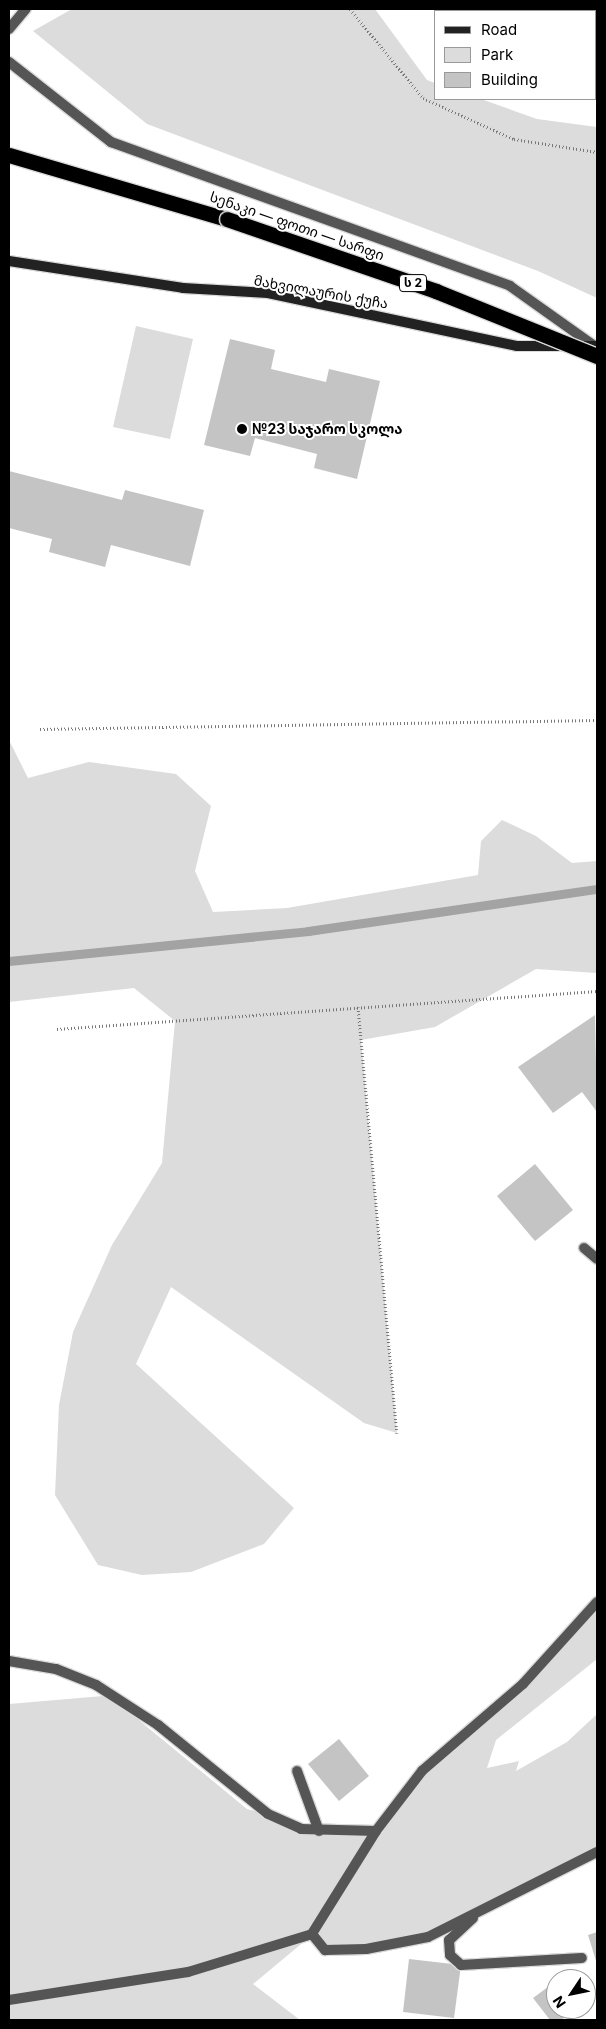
<!DOCTYPE html>
<html>
<head>
<meta charset="utf-8">
<style>
  body { margin:0 }
  #map { position:relative; width:606px; height:2029px; overflow:hidden; background:#fff; font-family:Inter,"Noto Sans Georgian",sans-serif }
  div>[style] { position:absolute }
  [style*='--x'] { left:calc(var(--x)*1px); top:calc(var(--y)*1px); width:calc(var(--w)*1px); rotate:calc(var(--a)*1deg) }
  .green>* { inset:0; background:#dcdcdc }
  .stream>* { height:9px; margin:-4.5px; padding:0 4.5px; transform-origin:4.5px; border-radius:4.5px; background:#a3a3a3 }
  .building>* { inset:0; background:#c4c4c4 }
  .path>* { height:3px; margin-top:-1.5px; transform-origin:0; background:repeating-linear-gradient(90deg,#777 0 1px,transparent 0 3.5px) }
  .roads { filter:drop-shadow(1px 0 #dbdbdb) drop-shadow(-1px 0 #dbdbdb) drop-shadow(0 1px #dbdbdb) drop-shadow(0 -1px #dbdbdb) }
  .lane>* { height:10px; margin:-5px; padding:0 5px; transform-origin:5px; border-radius:5px; background:#555 }
  .street>* { height:10px; margin:-5px; padding:0 5px; transform-origin:5px; border-radius:5px; background:#555 }
  .secondary>* { height:10px; margin:-5px; padding:0 5px; transform-origin:5px; border-radius:5px; background:#222 }
  .highway>* { height:15px; margin:-7.5px; padding:0 7.5px; transform-origin:7.5px; border-radius:7.5px; background:#000 }
  .bridges { filter:drop-shadow(1px 0 #dbdbdb) drop-shadow(-1px 0 #dbdbdb) drop-shadow(0 1px #dbdbdb) drop-shadow(0 -1px #dbdbdb) }
  .highway-bridge>* { height:15px; margin:-7.5px; padding:0 7.5px; transform-origin:7.5px; border-radius:7.5px; background:#000 }
  .dots>* { width:14px; height:14px; translate:-50% -50%; box-sizing:border-box; border:2px solid #fff; border-radius:50% }
  span { translate:-50% -50%; white-space:nowrap; text-align:center; line-height:1.15; -webkit-text-stroke:4px #fff; paint-order:stroke }
  .shield-label span { padding:1px 4px; background:#fff; border:1px solid; border-radius:4px; -webkit-text-stroke-width:0 }
  .shield-label { font-size:12px; color:#000; font-weight:700 }
  .street-label { font-size:14px; color:#000 }
  .poi-label { font-size:14px; color:#000; font-weight:700 }
  .left { translate:0 -50%; text-align:left }
  .frame { position:absolute; inset:0; border:10px solid #000; pointer-events:none }
  .legend { position:absolute; left:434px; top:10px; width:162px; height:90px; box-sizing:border-box; background:#fff; border:1px solid #999; margin:0; padding:6px 9px; list-style:none; font-size:15px; color:#000 }
  .legend li { display:flex; align-items:center; gap:10px; height:25px }
  .legend b { width:25px; border:1px solid #999 }
  .north { position:absolute; left:546px; top:1969px; width:50px; height:50px; box-sizing:border-box; background:#fff; border:1px solid #999; border-radius:50%; rotate:236deg; font-size:14px; font-weight:700; line-height:20px; text-align:center; color:#000 }
  .north::after { content:''; display:block; margin:auto; width:18px; height:22px; background:#000; clip-path:polygon(50% 0,100% 100%,50% 72%,0 100%) }
</style>
</head>
<body>
<div id="map">
  <div class="green">
    <div style="clip-path:polygon(72px 9px,375px 9px,427px 80px,435px 83px,435px 99px,481px 99px,537px 119px,597px 127px,597px 298px,538px 271px,147px 124px,33px 31px)"></div>
    <div style="clip-path:polygon(136px 326px,193px 339px,170px 439px,113px 427px)"></div>
    <div style="clip-path:polygon(9px 740px,28px 778px,89px 762px,176px 774px,211px 806px,195px 871px,213px 912px,287px 908px,478px 875px,481px 841px,502px 820px,536px 836px,572px 863px,597px 861px,597px 973px,536px 969px,435px 1027px,361px 1040px,397px 1433px,364px 1423px,171px 1287px,136px 1364px,294px 1508px,264px 1544px,191px 1572px,142px 1575px,98px 1565px,55px 1495px,59px 1405px,73px 1332px,112px 1245px,162px 1163px,175px 1021px,134px 988px,9px 1002px)"></div>
    <div style="clip-path:polygon(597px 1602px,597px 1659px,496px 1740px,487px 1768px,519px 1761px,516px 1771px,567px 1742px,597px 1714px,597px 1852px,428px 1937px,325px 1950px,312px 1935px,253px 1984px,300px 2020px,9px 2020px,9px 1704px,103px 1696px,118px 1703px,247px 1809px,333px 1834px,376px 1831px,422px 1771px,523px 1684px)"></div>
  </div>
  <div class="stream">
    <div style="--x:9;--y:961;--w:301;--a:-5.7"></div>
    <div style="--x:308;--y:931;--w:292;--a:-8.3"></div>
  </div>
  <div class="building">
    <div style="clip-path:polygon(230px 339px,275px 350px,271px 369px,326px 382px,329px 369px,380px 381px,357px 479px,314px 468px,317px 454px,255px 438px,250px 456px,204px 445px)"></div>
    <div style="clip-path:polygon(9px 471px,122px 500px,125px 490px,204px 510px,190px 566px,111px 545px,105px 567px,49px 552px,52px 539px,9px 528px)"></div>
    <div style="clip-path:polygon(595px 1015px,597px 1112px,582px 1092px,553px 1113px,518px 1067px)"></div>
    <div style="clip-path:polygon(535px 1164px,573px 1210px,535px 1241px,497px 1196px)"></div>
    <div style="clip-path:polygon(339px 1739px,369px 1776px,339px 1801px,308px 1764px)"></div>
    <div style="clip-path:polygon(597px 1932px,597px 1964px,588px 1935px)"></div>
    <div style="clip-path:polygon(409px 1959px,461px 1965px,454px 2018px,403px 2012px)"></div>
    <div style="clip-path:polygon(566px 1973px,570px 1979px,558px 1979px)"></div>
    <div style="clip-path:polygon(556px 1981px,556px 2009px,576px 2009px,561px 2020px,550px 2020px,533px 1998px)"></div>
  </div>
  <div class="path">
    <div style="--x:350;--y:9;--w:115;--a:50.6"></div>
    <div style="--x:423;--y:98;--w:100;--a:24.3"></div>
    <div style="--x:514;--y:139;--w:84;--a:8.9"></div>
    <div style="--x:40;--y:729;--w:557;--a:-0.93"></div>
    <div style="--x:358;--y:1007;--w:428;--a:84.8"></div>
    <div style="--x:57;--y:1029;--w:541;--a:-4.03"></div>
  </div>
  <div class="roads">
    <div class="lane">
      <div style="--x:9;--y:29;--w:26;--a:-50"></div>
      <div style="--x:9;--y:62;--w:130;--a:38.1"></div>
      <div style="--x:111;--y:142;--w:424;--a:19.8"></div>
      <div style="--x:510;--y:286;--w:102;--a:35.4"></div>
      <div style="--x:584;--y:1248;--w:17;--a:40"></div>
      <div style="--x:297;--y:1771;--w:64;--a:69.9"></div>
      <div style="--x:473;--y:1918;--w:33;--a:137"></div>
      <div style="--x:449;--y:1940;--w:15;--a:86"></div>
      <div style="--x:450;--y:1955;--w:15;--a:42"></div>
      <div style="--x:461;--y:1965;--w:121;--a:-3.3"></div>
      <div style="--x:9;--y:2000;--w:181;--a:-8.9"></div>
      <div style="--x:188;--y:1972;--w:130;--a:-17"></div>
    </div>
    <div class="street">
      <div style="--x:597;--y:1602;--w:110;--a:132.1"></div>
      <div style="--x:523;--y:1684;--w:133;--a:139.3"></div>
      <div style="--x:422;--y:1771;--w:76;--a:127.5"></div>
      <div style="--x:376;--y:1831;--w:121;--a:121.9"></div>
      <div style="--x:312;--y:1934;--w:21;--a:51"></div>
      <div style="--x:325;--y:1950;--w:41;--a:-1.4"></div>
      <div style="--x:366;--y:1949;--w:63;--a:-11"></div>
      <div style="--x:428;--y:1937;--w:189;--a:-26.7"></div>
      <div style="--x:9;--y:1661;--w:48;--a:9.7"></div>
      <div style="--x:56;--y:1669;--w:43;--a:21.8"></div>
      <div style="--x:96;--y:1685;--w:74;--a:32.8"></div>
      <div style="--x:158;--y:1725;--w:141;--a:39"></div>
      <div style="--x:268;--y:1814;--w:36;--a:24"></div>
      <div style="--x:301;--y:1829;--w:75;--a:1.5"></div>
    </div>
    <div class="secondary">
      <div style="--x:9;--y:261;--w:176;--a:8.8"></div>
      <div style="--x:183;--y:288;--w:85;--a:3.4"></div>
      <div style="--x:268;--y:293;--w:255;--a:12"></div>
      <div style="--x:517;--y:346;--w:80;--a:0"></div>
    </div>
    <div class="highway">
      <div style="--x:9;--y:155;--w:227;--a:16.4"></div>
    </div>
  </div>
  <div class="bridges">
    <div class="highway-bridge">
      <div style="--x:227;--y:219;--w:221;--a:19"></div>
      <div style="--x:436;--y:291;--w:174;--a:22"></div>
    </div>
  </div>
  <div class="dots">
    <div style="left:242px;top:429px;background:#000"></div>
  </div>
  <div class="shield-label">
    <span style="left:413px;top:283px">ს 2</span>
  </div>
  <div class="street-label">
    <span style="left:297px;top:226px;rotate:19deg">სენაკი — ფოთი — სარფი</span>
    <span style="left:321px;top:292px;rotate:10deg">მახვილაურის ქუჩა</span>
  </div>
  <div class="poi-label">
    <span class="left" style="left:252px;top:429px">№23 საჯარო სკოლა</span>
  </div>
  <div class="frame"></div>
  <ul class="legend">
  <li><b style="height:6px;background:#222"></b>Road</li>
  <li><b style="height:14px;background:#dcdcdc"></b>Park</li>
  <li><b style="height:14px;background:#c4c4c4"></b>Building</li>
  </ul>
  <div class="north">N</div>
</div>
</body>
</html>
